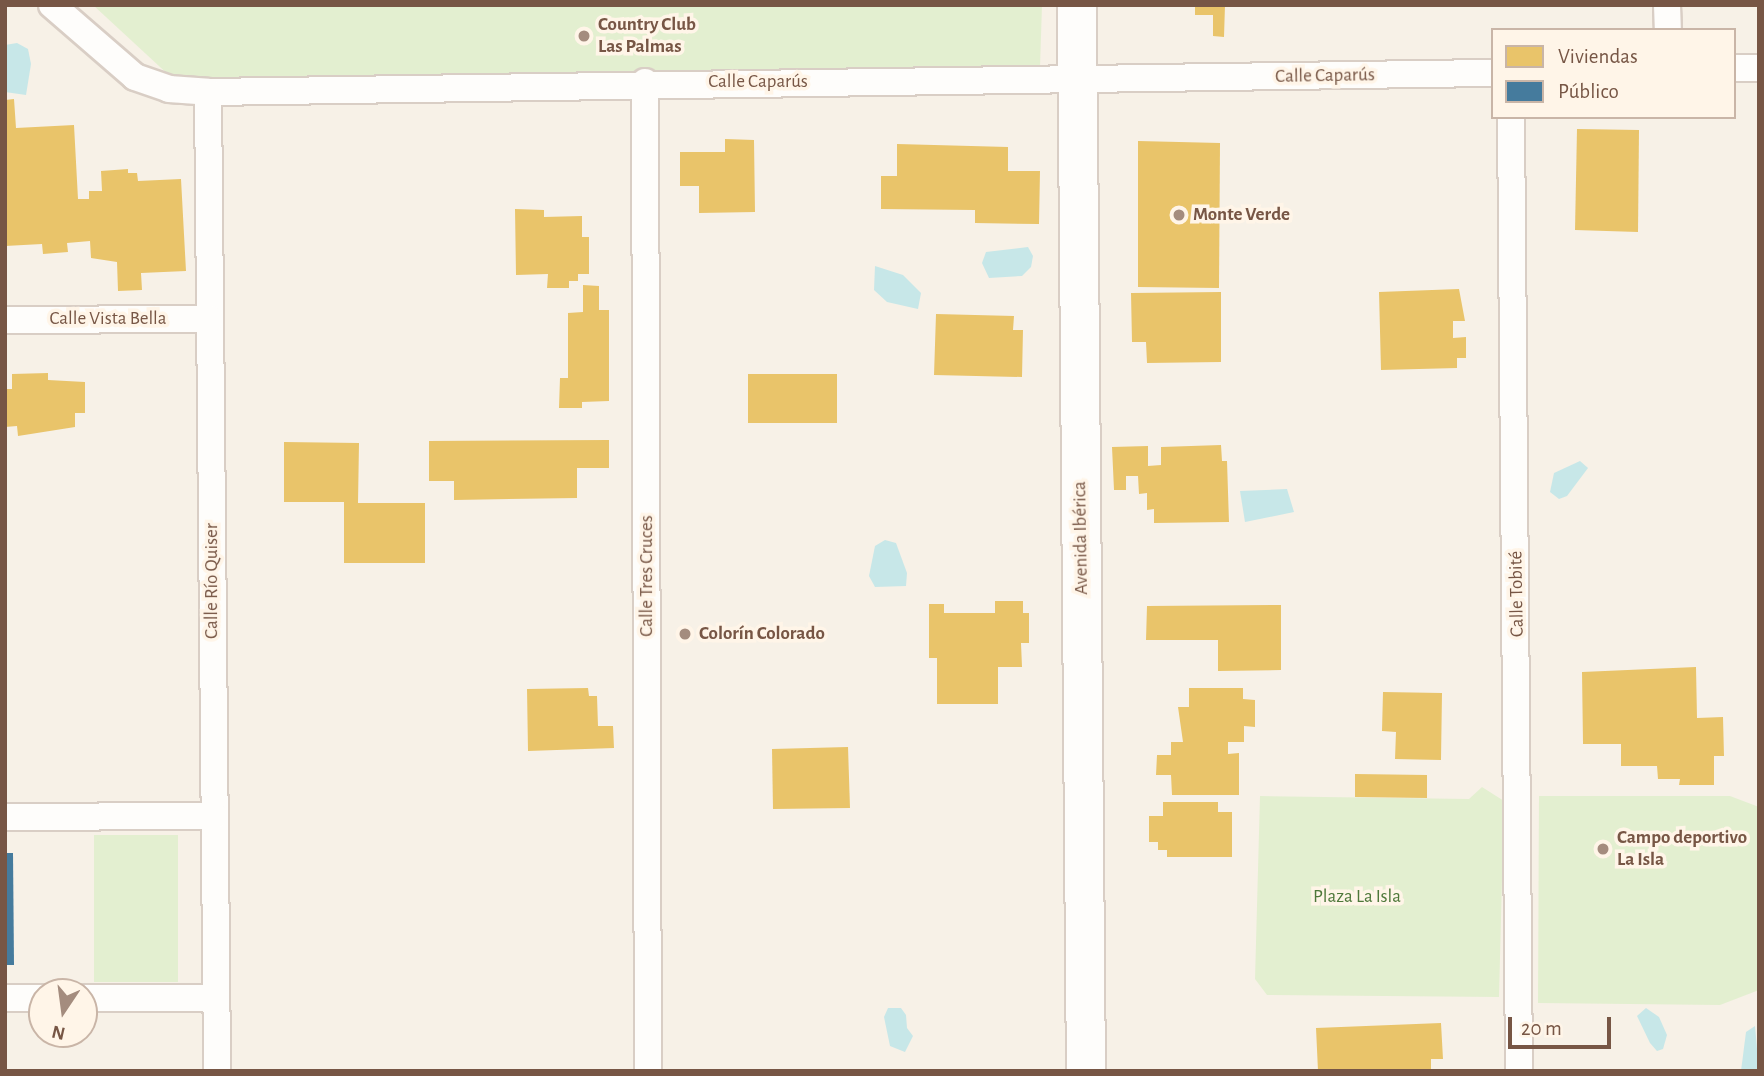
<!DOCTYPE html>
<html>
<head>
<meta charset="utf-8">
<style>
  body { margin:0 }
  #map { position:relative; width:1764px; height:1076px; overflow:hidden; background:#f7f1e7; font-family:"Alegreya Sans",sans-serif }
  div>[style] { position:absolute }
  [style*='--x'] { left:calc(var(--x)*1px); top:calc(var(--y)*1px); width:calc(var(--w)*1px); rotate:calc(var(--a)*1deg) }
  .green>* { inset:0; background:#e3efd0 }
  .water>* { inset:0; background:#c7e7e8 }
  .homes>* { inset:0; background:#e9c46a }
  .public>* { inset:0; background:#457b9d }
  .roads { filter:drop-shadow(2px 0 #d9cec5) drop-shadow(-2px 0 #d9cec5) drop-shadow(0 2px #d9cec5) drop-shadow(0 -2px #d9cec5) }
  .street>* { height:26px; margin:-13px; padding:0 13px; transform-origin:13px; border-radius:13px; background:#fefdfb }
  .secondary>* { height:38px; margin:-19px; padding:0 19px; transform-origin:19px; border-radius:19px; background:#fefdfb }
  .dots>* { width:19px; height:19px; translate:-50% -50%; box-sizing:border-box; border:4px solid #fff5e8; border-radius:50% }
  span { translate:-50% -50%; white-space:nowrap; text-align:center; line-height:1.15; -webkit-text-stroke:7px #fff5e8; paint-order:stroke }
  .poi-label { font-size:19px; color:#775645; font-weight:700 }
  .left { translate:0 -50%; text-align:left }
  .street-label { font-size:19px; color:#775645 }
  .park-label { font-size:19px; color:#4e783a }
  .frame { position:absolute; inset:0; border:7px solid #775645; pointer-events:none }
  .legend { position:absolute; left:1491px; top:28px; width:245px; height:91px; box-sizing:border-box; background:#fff5e8; border:2px solid #c9b5a7; margin:0; padding:9px 12px; list-style:none; font-size:21px; color:#775645 }
  .legend li { display:flex; align-items:center; gap:14px; height:35px }
  .legend b { width:35px; border:2px solid #c9b5a7 }
  .north { position:absolute; left:28px; top:978px; width:70px; height:70px; box-sizing:border-box; background:#fff5e8; border:2px solid #c9b5a7; border-radius:50%; rotate:193deg; font-size:19px; font-weight:700; line-height:28px; text-align:center; color:#775645 }
  .north::after { content:''; display:block; margin:auto; width:24px; height:32px; background:#a48c7e; clip-path:polygon(50% 0,100% 100%,50% 72%,0 100%) }
  .scale { position:absolute; left:1508px; top:1017px; width:103px; height:32px; box-sizing:border-box; border:4px solid #775645; border-top:0; padding-left:9px; font-size:21px; line-height:24px; white-space:nowrap; color:#775645; -webkit-text-stroke:5px #fff5e8; paint-order:stroke }
</style>
</head>
<body>
<div id="map">
  <div class="green">
    <div style="clip-path:polygon(93px 5px,1042px 5px,1040px 67px,173px 79px)"></div>
    <div style="clip-path:polygon(1482px 787px,1504px 801px,1499px 997px,1267px 995px,1255px 979px,1260px 796px,1469px 799px)"></div>
    <div style="clip-path:polygon(1539px 796px,1730px 796px,1759px 807px,1759px 990px,1720px 1005px,1538px 1003px)"></div>
    <div style="clip-path:polygon(94px 835px,178px 835px,178px 982px,94px 982px)"></div>
  </div>
  <div class="water">
    <div style="clip-path:polygon(17px 43px,28px 49px,31px 64px,26px 95px,5px 92px,5px 45px)"></div>
    <div style="clip-path:polygon(1028px 247px,1033px 256px,1031px 267px,1022px 276px,989px 278px,982px 263px,986px 252px)"></div>
    <div style="clip-path:polygon(875px 266px,903px 275px,921px 293px,918px 309px,887px 302px,874px 290px)"></div>
    <div style="clip-path:polygon(1580px 461px,1588px 468px,1567px 496px,1559px 499px,1550px 492px,1554px 473px)"></div>
    <div style="clip-path:polygon(1287px 489px,1294px 512px,1245px 522px,1240px 491px)"></div>
    <div style="clip-path:polygon(885px 540px,896px 543px,907px 573px,906px 586px,875px 587px,869px 576px,875px 546px)"></div>
    <div style="clip-path:polygon(888px 1008px,901px 1008px,906px 1015px,907px 1028px,913px 1036px,905px 1052px,890px 1046px,884px 1017px)"></div>
    <div style="clip-path:polygon(1646px 1008px,1659px 1017px,1667px 1035px,1663px 1049px,1657px 1051px,1650px 1043px,1637px 1016px)"></div>
    <div style="clip-path:polygon(1755px 1026px,1759px 1071px,1741px 1071px,1746px 1032px)"></div>
  </div>
  <div class="homes">
    <div style="clip-path:polygon(1195px 5px,1225px 5px,1224px 37px,1213px 36px,1213px 15px,1195px 15px)"></div>
    <div style="clip-path:polygon(14px 99px,16px 128px,74px 125px,78px 199px,89px 199px,89px 191px,102px 191px,101px 171px,128px 169px,128px 173px,137px 173px,138px 181px,181px 179px,186px 271px,141px 273px,142px 290px,118px 291px,117px 262px,91px 258px,90px 241px,67px 243px,68px 252px,43px 254px,42px 244px,5px 246px,5px 100px)"></div>
    <div style="clip-path:polygon(1577px 129px,1639px 130px,1638px 232px,1575px 230px)"></div>
    <div style="clip-path:polygon(725px 139px,754px 140px,755px 212px,699px 213px,699px 186px,680px 186px,680px 152px,725px 152px)"></div>
    <div style="clip-path:polygon(1138px 141px,1220px 143px,1219px 288px,1138px 287px)"></div>
    <div style="clip-path:polygon(897px 144px,1008px 147px,1008px 171px,1040px 171px,1039px 224px,975px 223px,975px 210px,881px 209px,881px 176px,897px 176px)"></div>
    <div style="clip-path:polygon(515px 209px,544px 210px,544px 217px,582px 216px,582px 237px,589px 237px,589px 274px,578px 274px,578px 281px,569px 281px,569px 288px,547px 288px,548px 274px,516px 275px)"></div>
    <div style="clip-path:polygon(583px 285px,599px 286px,599px 310px,609px 310px,609px 401px,582px 402px,582px 408px,559px 408px,560px 378px,568px 378px,568px 313px,583px 312px)"></div>
    <div style="clip-path:polygon(1459px 289px,1465px 321px,1453px 321px,1453px 338px,1466px 337px,1466px 358px,1457px 358px,1457px 368px,1381px 370px,1379px 292px)"></div>
    <div style="clip-path:polygon(1221px 292px,1221px 362px,1147px 363px,1146px 342px,1132px 342px,1131px 293px)"></div>
    <div style="clip-path:polygon(936px 314px,1014px 316px,1013px 330px,1023px 330px,1022px 377px,934px 375px)"></div>
    <div style="clip-path:polygon(48px 373px,48px 380px,85px 382px,85px 413px,75px 413px,75px 427px,18px 436px,17px 426px,5px 427px,5px 389px,12px 389px,12px 374px)"></div>
    <div style="clip-path:polygon(748px 374px,837px 374px,837px 423px,748px 423px)"></div>
    <div style="clip-path:polygon(609px 440px,609px 468px,577px 468px,577px 498px,454px 500px,454px 481px,429px 481px,429px 441px)"></div>
    <div style="clip-path:polygon(284px 442px,359px 443px,358px 503px,425px 503px,425px 563px,344px 563px,344px 502px,284px 502px)"></div>
    <div style="clip-path:polygon(1221px 445px,1222px 461px,1227px 461px,1229px 522px,1154px 523px,1154px 509px,1147px 510px,1147px 493px,1139px 494px,1138px 476px,1126px 476px,1126px 490px,1114px 490px,1112px 447px,1148px 446px,1148px 466px,1161px 465px,1161px 447px)"></div>
    <div style="clip-path:polygon(995px 601px,1023px 601px,1023px 613px,1029px 613px,1029px 643px,1021px 643px,1022px 667px,998px 667px,998px 704px,937px 704px,937px 658px,929px 658px,929px 604px,944px 604px,944px 613px,995px 613px)"></div>
    <div style="clip-path:polygon(1281px 605px,1281px 670px,1218px 671px,1218px 640px,1146px 640px,1147px 606px)"></div>
    <div style="clip-path:polygon(1696px 667px,1697px 718px,1723px 717px,1724px 756px,1714px 756px,1714px 785px,1679px 785px,1680px 779px,1658px 779px,1657px 766px,1621px 766px,1621px 744px,1583px 744px,1582px 672px)"></div>
    <div style="clip-path:polygon(588px 688px,589px 696px,597px 696px,598px 726px,613px 726px,614px 748px,528px 751px,527px 689px)"></div>
    <div style="clip-path:polygon(1189px 688px,1243px 688px,1243px 699px,1255px 700px,1255px 727px,1244px 726px,1244px 742px,1228px 742px,1228px 754px,1239px 753px,1239px 795px,1172px 795px,1171px 775px,1156px 775px,1157px 755px,1171px 755px,1171px 742px,1183px 742px,1178px 707px,1189px 707px)"></div>
    <div style="clip-path:polygon(1383px 692px,1442px 693px,1441px 760px,1395px 759px,1396px 732px,1382px 731px)"></div>
    <div style="clip-path:polygon(848px 747px,850px 808px,773px 809px,772px 749px)"></div>
    <div style="clip-path:polygon(1355px 774px,1427px 775px,1427px 798px,1355px 797px)"></div>
    <div style="clip-path:polygon(1163px 802px,1218px 802px,1218px 812px,1232px 812px,1232px 857px,1167px 857px,1167px 850px,1158px 850px,1158px 842px,1149px 842px,1149px 816px,1163px 816px)"></div>
    <div style="clip-path:polygon(1441px 1023px,1443px 1059px,1431px 1059px,1431px 1071px,1318px 1071px,1316px 1028px)"></div>
  </div>
  <div class="public">
    <div style="clip-path:polygon(5px 853px,13px 853px,14px 965px,5px 965px)"></div>
  </div>
  <div class="roads">
    <div class="street">
      <div style="--x:52;--y:5;--w:110;--a:40.9"></div>
      <div style="--x:135;--y:77;--w:36;--a:19"></div>
      <div style="--x:169;--y:89;--w:39;--a:4"></div>
      <div style="--x:208;--y:92;--w:1285;--a:-0.85"></div>
      <div style="--x:1667;--y:5;--w:25;--a:88"></div>
      <div style="--x:1734;--y:68;--w:25;--a:0"></div>
      <div style="--x:645;--y:82;--w:989;--a:89.83"></div>
      <div style="--x:208;--y:92;--w:979;--a:89.47"></div>
      <div style="--x:1511;--y:117;--w:954;--a:89.52"></div>
      <div style="--x:5;--y:320;--w:205;--a:-0.3"></div>
      <div style="--x:5;--y:817;--w:209;--a:-0.3"></div>
      <div style="--x:5;--y:998;--w:37;--a:0"></div>
      <div style="--x:84;--y:998;--w:132;--a:0"></div>
    </div>
    <div class="secondary">
      <div style="--x:1077;--y:5;--w:1066;--a:89.52"></div>
    </div>
  </div>
  <div class="dots">
    <div style="left:584px;top:36px;background:#a48c7e"></div>
    <div style="left:1179px;top:215px;background:#a48c7e"></div>
    <div style="left:685px;top:634px;background:#a48c7e"></div>
    <div style="left:1603px;top:849px;background:#a48c7e"></div>
  </div>
  <div class="poi-label">
    <span class="left" style="left:598px;top:36px">Country Club<br>Las Palmas</span>
    <span class="left" style="left:1193px;top:215px">Monte Verde</span>
    <span class="left" style="left:699px;top:634px">Colorín Colorado</span>
    <span class="left" style="left:1617px;top:849px">Campo deportivo<br>La Isla</span>
  </div>
  <div class="street-label">
    <span style="left:1325px;top:76px;rotate:-1deg">Calle Caparús</span>
    <span style="left:758px;top:82px">Calle Caparús</span>
    <span style="left:108px;top:319px">Calle Vista Bella</span>
    <span style="left:1081px;top:538px;rotate:-91deg">Avenida Ibérica</span>
    <span style="left:647px;top:576px;rotate:-90deg">Calle Tres Cruces</span>
    <span style="left:212px;top:581px;rotate:-90deg">Calle Río Quiser</span>
    <span style="left:1517px;top:594px;rotate:-91deg">Calle Tobité</span>
  </div>
  <div class="park-label">
    <span style="left:1357px;top:897px">Plaza La Isla</span>
  </div>
  <div class="frame"></div>
  <ul class="legend">
  <li><b style="height:19px;background:#e9c46a"></b>Viviendas</li>
  <li><b style="height:19px;background:#457b9d"></b>Público</li>
  </ul>
  <div class="north">N</div>
  <div class="scale">20 m</div>
</div>
</body>
</html>
